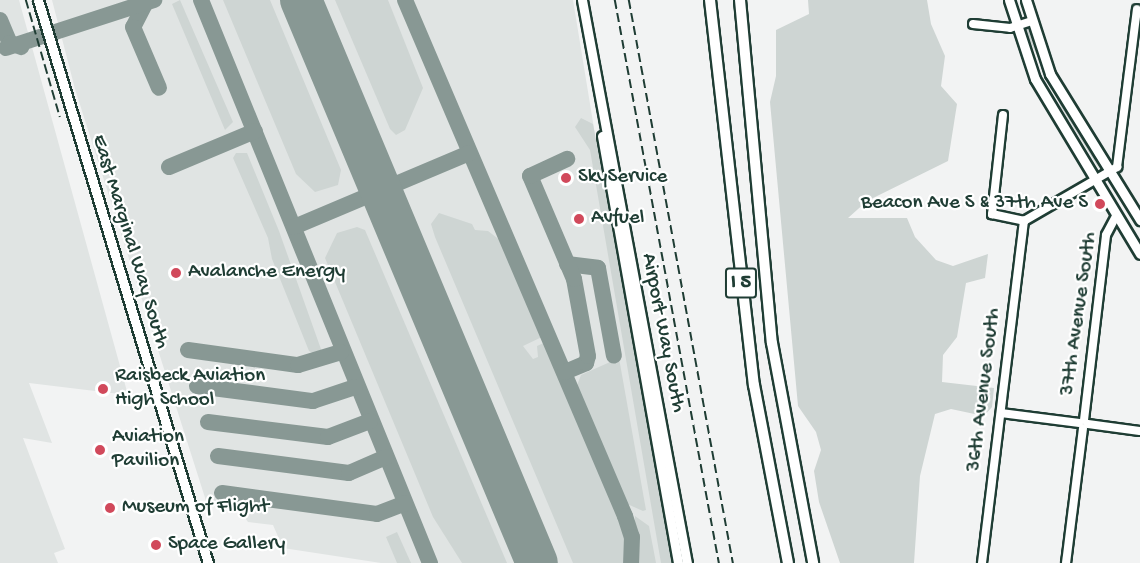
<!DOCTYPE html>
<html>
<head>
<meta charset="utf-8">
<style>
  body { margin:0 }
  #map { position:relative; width:1140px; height:563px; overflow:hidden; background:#f2f3f3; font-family:"Gochi Hand",sans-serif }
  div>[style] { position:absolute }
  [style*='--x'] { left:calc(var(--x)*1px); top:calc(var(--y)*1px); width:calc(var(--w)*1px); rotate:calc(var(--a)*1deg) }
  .built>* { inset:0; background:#e0e4e3 }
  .green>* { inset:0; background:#ced5d3 }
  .taxiway>* { height:16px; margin:-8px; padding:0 8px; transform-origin:8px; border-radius:8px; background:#889894 }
  .runway>* { height:42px; margin:-21px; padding:0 21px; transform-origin:21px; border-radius:21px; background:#889894 }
  .roads { filter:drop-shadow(2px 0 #1f3d34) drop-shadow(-2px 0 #1f3d34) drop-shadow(0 2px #1f3d34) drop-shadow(0 -2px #1f3d34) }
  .minor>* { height:8px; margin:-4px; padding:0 4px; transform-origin:4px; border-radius:4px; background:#fff }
  .major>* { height:9px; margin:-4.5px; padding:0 4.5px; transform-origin:4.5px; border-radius:4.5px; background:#fff }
  .highway>* { height:10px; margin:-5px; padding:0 5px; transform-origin:5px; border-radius:5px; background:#fff }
  .rail>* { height:1.5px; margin-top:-0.75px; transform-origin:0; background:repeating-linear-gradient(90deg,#1f3d34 0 9px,transparent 0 13.5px) }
  .dots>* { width:16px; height:16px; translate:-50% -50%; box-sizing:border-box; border:3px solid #fff; border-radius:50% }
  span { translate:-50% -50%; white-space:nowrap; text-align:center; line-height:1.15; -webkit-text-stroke:4.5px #fff; paint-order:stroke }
  .shield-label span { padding:2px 4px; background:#fff; border:2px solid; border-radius:4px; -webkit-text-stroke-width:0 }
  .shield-label { font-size:20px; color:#1f3d34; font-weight:700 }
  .poi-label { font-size:21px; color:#1f3d34 }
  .left { translate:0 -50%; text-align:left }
  .right { translate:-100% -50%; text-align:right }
  .street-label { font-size:21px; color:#1f3d34 }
</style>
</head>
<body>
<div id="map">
  <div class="built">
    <div style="clip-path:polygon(0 0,19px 0,128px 395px,29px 383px,52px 443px,23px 438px,65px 549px,54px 553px,58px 563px,0 563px)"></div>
    <div style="clip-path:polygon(52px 0,573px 0,618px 275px,676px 563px,381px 563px,283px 548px,273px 525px,248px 522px,238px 508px,207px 504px,75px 89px)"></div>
  </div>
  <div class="green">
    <div style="clip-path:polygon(180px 0,233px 122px,225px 130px,172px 4px)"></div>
    <div style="clip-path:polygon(223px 0,270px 0,341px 170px,338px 185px,315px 192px,296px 174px)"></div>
    <div style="clip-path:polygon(335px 0,388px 0,423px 88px,405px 130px,396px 135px,390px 129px)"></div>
    <div style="clip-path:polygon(808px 0,927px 0,931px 24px,945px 56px,941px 86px,957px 104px,948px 161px,867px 201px,848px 218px,907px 218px,915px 237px,936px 260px,953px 266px,988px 254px,985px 278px,966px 283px,957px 337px,943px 355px,942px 382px,994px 388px,992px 407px,984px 416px,951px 409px,935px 414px,920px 476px,914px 563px,840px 563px,819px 502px,814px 471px,821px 450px,816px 432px,798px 406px,770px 102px,776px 76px,776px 30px,809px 14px)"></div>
    <div style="clip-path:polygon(1024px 28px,1030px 29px,1101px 172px,1061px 107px)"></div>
    <div style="clip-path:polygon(581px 118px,593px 124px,673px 563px,661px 563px,590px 150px,575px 127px)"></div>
    <div style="clip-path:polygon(236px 153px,247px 153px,279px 231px,322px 352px,315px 354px,309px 351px,272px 259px,268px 238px,233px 158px)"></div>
    <div style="clip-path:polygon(439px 213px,472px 224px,475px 230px,488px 231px,505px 244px,544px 336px,523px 346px,533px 359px,538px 357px,537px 346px,546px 342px,626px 533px,625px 563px,573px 563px,435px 237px,431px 224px)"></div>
    <div style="clip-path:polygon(357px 227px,365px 230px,507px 563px,462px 563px,433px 517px,325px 258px,337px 233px)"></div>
    <div style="clip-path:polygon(619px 358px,646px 510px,643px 511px,625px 503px,576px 388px,581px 375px)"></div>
    <div style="clip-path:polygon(635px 516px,649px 526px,656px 563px,635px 563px)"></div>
    <div style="clip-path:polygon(397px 532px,411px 563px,397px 563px,386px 537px)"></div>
  </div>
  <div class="taxiway">
    <div style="--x:201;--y:0;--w:608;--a:67.87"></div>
    <div style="--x:405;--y:0;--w:561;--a:66.91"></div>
    <div style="--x:625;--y:516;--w:22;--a:72"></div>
    <div style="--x:632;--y:537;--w:26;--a:92"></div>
    <div style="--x:146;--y:2;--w:28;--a:117"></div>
    <div style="--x:133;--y:27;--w:66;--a:66.9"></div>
    <div style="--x:0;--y:20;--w:25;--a:67"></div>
    <div style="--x:10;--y:43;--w:12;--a:20"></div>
    <div style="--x:6;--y:48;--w:156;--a:-18"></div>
    <div style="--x:169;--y:167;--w:93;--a:-22.7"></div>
    <div style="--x:294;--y:227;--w:190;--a:-22.9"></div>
    <div style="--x:567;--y:264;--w:31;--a:7"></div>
    <div style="--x:598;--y:268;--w:89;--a:79.7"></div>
    <div style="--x:188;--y:350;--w:111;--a:7.8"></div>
    <div style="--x:298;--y:365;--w:45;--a:-16.8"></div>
    <div style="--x:565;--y:372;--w:23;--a:-23"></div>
    <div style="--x:586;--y:363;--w:7;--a:-74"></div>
    <div style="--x:588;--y:356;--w:78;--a:-100.3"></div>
    <div style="--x:574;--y:279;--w:112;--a:-113.1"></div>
    <div style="--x:530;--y:176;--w:41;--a:-24.7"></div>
    <div style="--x:197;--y:386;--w:117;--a:7.4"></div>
    <div style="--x:313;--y:401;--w:44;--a:-18.4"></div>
    <div style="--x:208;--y:422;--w:121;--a:7.1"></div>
    <div style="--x:328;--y:437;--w:45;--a:-20.9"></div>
    <div style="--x:218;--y:456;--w:132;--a:7.4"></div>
    <div style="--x:349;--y:473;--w:40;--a:-23.4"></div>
    <div style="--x:222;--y:493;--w:156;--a:7.7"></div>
    <div style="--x:377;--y:514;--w:30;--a:-21"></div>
  </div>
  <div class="runway">
    <div style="--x:301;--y:0;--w:610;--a:67.26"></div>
  </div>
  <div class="roads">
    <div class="minor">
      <div style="--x:973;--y:24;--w:37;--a:6"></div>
      <div style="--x:1010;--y:28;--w:22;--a:-18"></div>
      <div style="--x:1003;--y:115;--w:100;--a:96.3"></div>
      <div style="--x:992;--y:214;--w:33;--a:12"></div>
      <div style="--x:1024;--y:221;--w:108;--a:-30.1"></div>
      <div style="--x:1117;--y:167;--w:159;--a:-82.8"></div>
      <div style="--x:1001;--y:413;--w:79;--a:7.3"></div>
      <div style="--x:1084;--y:420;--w:186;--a:-83.2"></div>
      <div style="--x:1106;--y:235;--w:21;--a:-62"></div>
      <div style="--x:1088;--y:424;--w:52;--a:7.7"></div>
      <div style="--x:982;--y:563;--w:345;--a:-83"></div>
      <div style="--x:1066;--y:563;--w:136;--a:-82.8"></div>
    </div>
    <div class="major">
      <div style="--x:38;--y:0;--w:588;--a:73.2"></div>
      <div style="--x:582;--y:0;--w:573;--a:79.44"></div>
      <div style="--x:1009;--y:0;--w:83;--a:71.8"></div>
      <div style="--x:1035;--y:79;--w:204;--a:59"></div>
      <div style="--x:1026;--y:0;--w:78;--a:72"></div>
      <div style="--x:1050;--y:74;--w:172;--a:58.3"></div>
      <div style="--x:602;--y:136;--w:434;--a:79.9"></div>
    </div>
    <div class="highway">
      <div style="--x:710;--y:0;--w:388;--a:83.5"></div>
      <div style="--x:754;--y:385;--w:181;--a:79.2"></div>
      <div style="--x:740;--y:0;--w:344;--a:84.7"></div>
      <div style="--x:772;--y:343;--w:224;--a:79.4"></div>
    </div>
  </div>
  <div class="rail">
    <div style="--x:26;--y:0;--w:122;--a:73.8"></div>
    <div style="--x:615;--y:0;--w:573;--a:79.53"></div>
    <div style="--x:629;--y:0;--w:573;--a:79.53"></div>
  </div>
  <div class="dots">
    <div style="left:566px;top:178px;background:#d1495b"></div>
    <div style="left:1100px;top:204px;background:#d1495b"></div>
    <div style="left:579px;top:219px;background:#d1495b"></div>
    <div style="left:176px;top:273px;background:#d1495b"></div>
    <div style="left:103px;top:389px;background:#d1495b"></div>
    <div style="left:100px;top:450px;background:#d1495b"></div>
    <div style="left:110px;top:508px;background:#d1495b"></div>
    <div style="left:156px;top:545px;background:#d1495b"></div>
  </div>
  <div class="shield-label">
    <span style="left:741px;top:283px">I 5</span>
  </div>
  <div class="poi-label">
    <span class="left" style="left:578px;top:178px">SkyService</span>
    <span class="right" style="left:1088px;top:204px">Beacon Ave S &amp; 37th Ave S</span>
    <span class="left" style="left:591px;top:219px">Avfuel</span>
    <span class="left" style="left:188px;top:273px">Avalanche Energy</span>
    <span class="left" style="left:115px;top:389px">Raisbeck Aviation<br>High School</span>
    <span class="left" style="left:112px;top:450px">Aviation<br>Pavilion</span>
    <span class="left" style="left:122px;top:508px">Museum of Flight</span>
    <span class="left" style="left:168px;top:545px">Space Gallery</span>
  </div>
  <div class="street-label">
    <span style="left:129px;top:242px;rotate:73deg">East Marginal Way South</span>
    <span style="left:1080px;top:314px;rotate:-82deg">37th Avenue South</span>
    <span style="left:662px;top:333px;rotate:79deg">Airport Way South</span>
    <span style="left:985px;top:390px;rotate:-83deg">36th Avenue South</span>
  </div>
</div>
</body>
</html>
